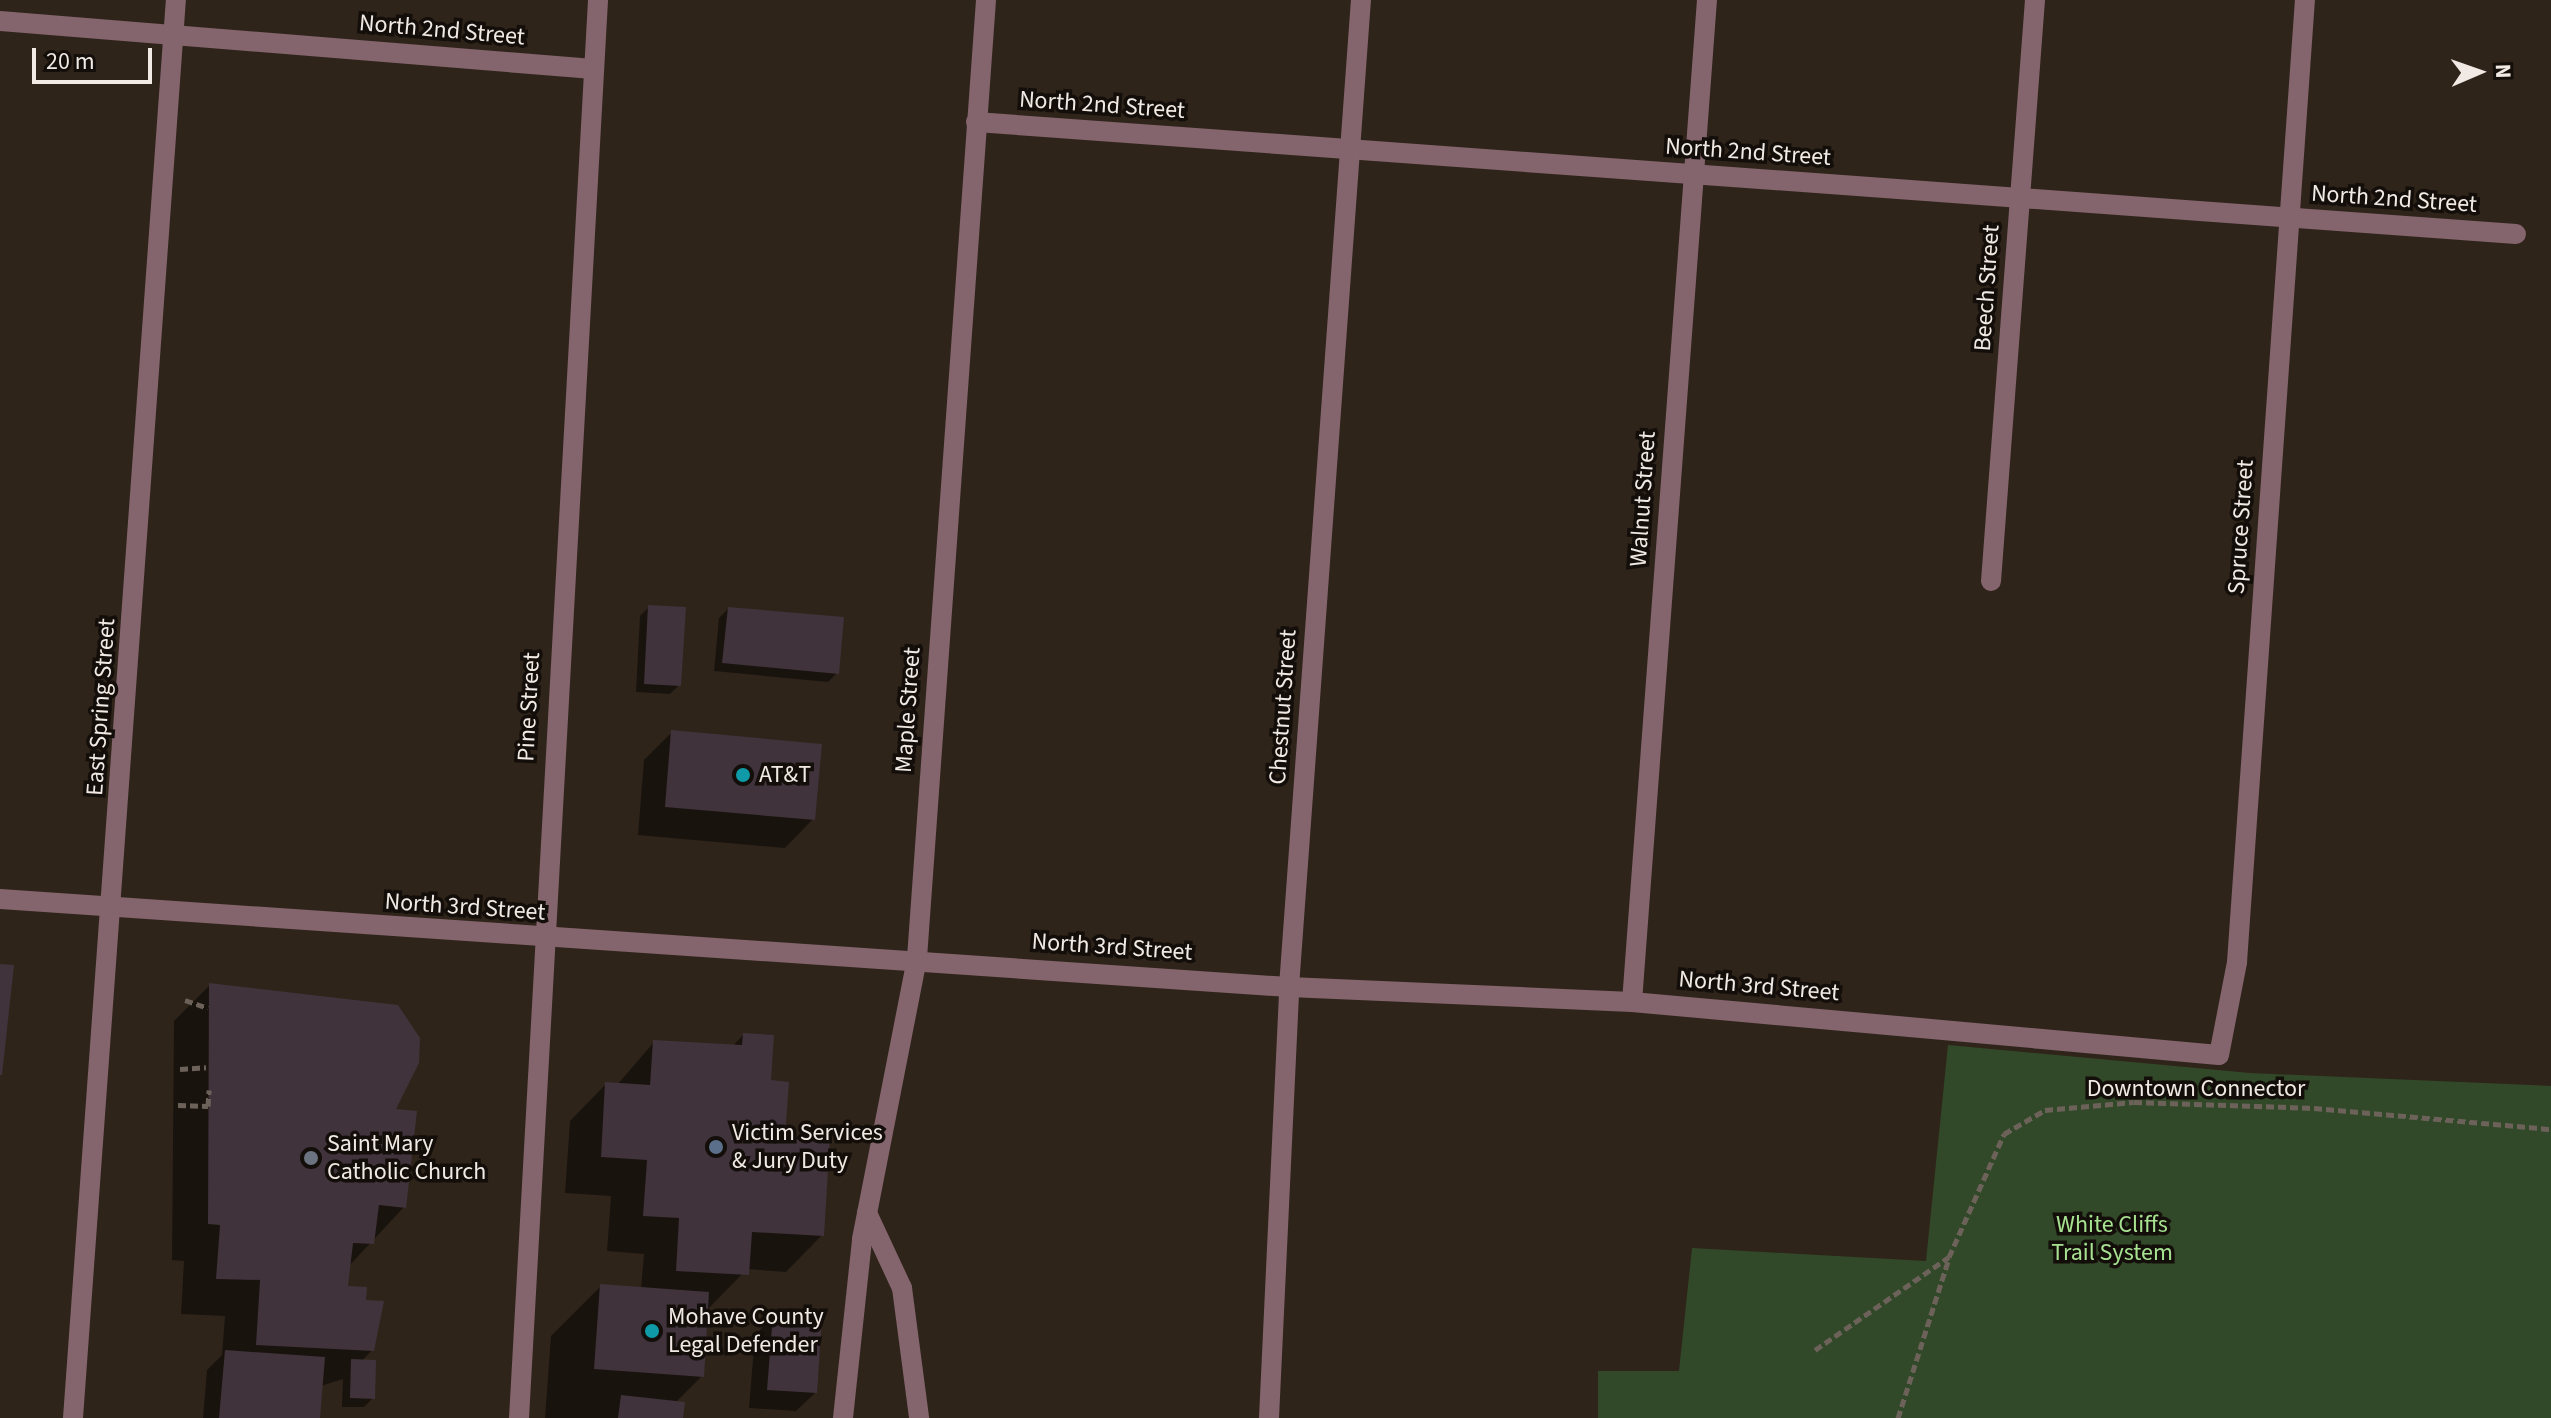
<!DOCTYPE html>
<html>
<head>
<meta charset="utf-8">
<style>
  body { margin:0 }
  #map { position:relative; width:2551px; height:1418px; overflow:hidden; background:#2f241a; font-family:"Source Sans 3",sans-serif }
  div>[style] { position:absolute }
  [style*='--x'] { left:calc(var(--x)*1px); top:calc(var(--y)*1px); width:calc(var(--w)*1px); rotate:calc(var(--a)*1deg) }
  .green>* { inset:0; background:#324929 }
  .shadow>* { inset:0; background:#0007 }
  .building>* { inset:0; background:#40333c }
  .path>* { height:5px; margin-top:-2.5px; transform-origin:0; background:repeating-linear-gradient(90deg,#6c6259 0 8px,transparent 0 12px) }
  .lane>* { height:20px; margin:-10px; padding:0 10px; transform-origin:10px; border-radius:10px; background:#84646d }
  .street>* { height:20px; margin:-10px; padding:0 10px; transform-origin:10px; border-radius:10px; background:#84646d }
  .dots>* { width:22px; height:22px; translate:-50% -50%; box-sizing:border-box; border:4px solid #130e0a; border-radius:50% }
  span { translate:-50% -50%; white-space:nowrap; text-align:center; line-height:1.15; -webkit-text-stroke:7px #130e0a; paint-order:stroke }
  .street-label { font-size:24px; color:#f1e9e3 }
  .poi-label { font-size:24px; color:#f1e9e3 }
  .left { translate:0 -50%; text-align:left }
  .park-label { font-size:24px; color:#a7e291 }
  .north { position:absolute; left:2439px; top:32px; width:80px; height:80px; -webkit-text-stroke:6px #130e0a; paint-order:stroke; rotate:88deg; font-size:22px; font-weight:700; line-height:32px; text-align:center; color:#f1e9e3 }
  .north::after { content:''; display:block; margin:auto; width:28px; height:36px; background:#f1e9e3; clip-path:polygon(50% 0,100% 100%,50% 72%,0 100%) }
  .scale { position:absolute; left:32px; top:48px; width:120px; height:36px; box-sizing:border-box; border:4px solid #f1e9e3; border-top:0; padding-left:10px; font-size:24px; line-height:28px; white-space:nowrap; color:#f1e9e3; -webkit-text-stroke:6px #130e0a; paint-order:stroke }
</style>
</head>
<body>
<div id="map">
  <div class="green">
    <div style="clip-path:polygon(1948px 1045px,2250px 1073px,2551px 1086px,2551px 1418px,1598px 1418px,1598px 1371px,1679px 1371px,1692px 1248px,1926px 1261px)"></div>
  </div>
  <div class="shadow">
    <div style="clip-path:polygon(649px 607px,679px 685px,670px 694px,636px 692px,640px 616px)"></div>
    <div style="clip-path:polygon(728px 609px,837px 673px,828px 682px,714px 671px,719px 618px)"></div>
    <div style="clip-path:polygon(672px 732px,813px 819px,785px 848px,638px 835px,644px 760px)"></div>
    <div style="clip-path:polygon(210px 985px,393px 1111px,404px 1207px,348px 1267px,346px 1287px,372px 1350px,361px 1362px,373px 1398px,364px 1407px,342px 1407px,343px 1379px,321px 1386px,318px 1418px,203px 1418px,207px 1370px,222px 1355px,225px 1316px,181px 1314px,184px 1261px,172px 1260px,174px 1021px)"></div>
    <div style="clip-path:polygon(743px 1035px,769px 1082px,822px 1235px,786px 1272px,747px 1269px,706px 1311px,702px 1376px,675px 1403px,681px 1418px,545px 1418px,551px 1336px,601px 1286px,641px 1289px,644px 1254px,607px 1251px,611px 1196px,565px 1193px,570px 1121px,606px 1084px,617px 1085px,654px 1042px,732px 1047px)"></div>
    <div style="clip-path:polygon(774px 1316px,815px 1393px,796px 1411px,749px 1408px,755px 1335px)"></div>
  </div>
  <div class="building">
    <div style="clip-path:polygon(648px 605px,686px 607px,681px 686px,644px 684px)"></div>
    <div style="clip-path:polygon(728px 607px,844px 617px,839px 674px,722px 663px)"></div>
    <div style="clip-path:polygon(671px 730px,822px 744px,815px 820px,665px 807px)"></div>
    <div style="clip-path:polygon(0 964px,14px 965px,2px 1075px,0 1075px)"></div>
    <div style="clip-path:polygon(209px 983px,398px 1005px,420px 1038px,419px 1063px,396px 1109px,417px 1111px,406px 1208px,379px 1205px,374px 1244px,353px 1243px,348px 1286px,367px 1287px,366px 1300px,384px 1301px,374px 1351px,256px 1345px,260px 1280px,216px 1279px,220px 1225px,208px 1224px)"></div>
    <div style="clip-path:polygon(743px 1033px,774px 1035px,771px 1080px,789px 1082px,785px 1135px,830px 1137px,824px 1236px,752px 1232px,749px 1275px,676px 1271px,679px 1218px,643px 1216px,647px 1160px,601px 1157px,605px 1082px,650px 1085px,653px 1040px,742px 1045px)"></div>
    <div style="clip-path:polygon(600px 1284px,709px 1292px,704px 1377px,594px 1369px)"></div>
    <div style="clip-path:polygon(773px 1314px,822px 1317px,817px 1393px,767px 1390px)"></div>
    <div style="clip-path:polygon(225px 1350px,325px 1357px,320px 1418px,219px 1418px)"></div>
    <div style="clip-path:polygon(351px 1359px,376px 1360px,375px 1399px,350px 1398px)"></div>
    <div style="clip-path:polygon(621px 1395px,685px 1402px,683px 1418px,618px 1418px)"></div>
  </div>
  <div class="path">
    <div style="--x:185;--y:1000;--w:24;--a:19"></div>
    <div style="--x:180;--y:1069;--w:26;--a:-4"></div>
    <div style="--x:178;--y:1105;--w:30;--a:2"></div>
    <div style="--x:208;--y:1106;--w:16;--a:-86"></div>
    <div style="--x:1815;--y:1350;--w:163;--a:-34.8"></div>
    <div style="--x:1949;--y:1257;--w:135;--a:-65.9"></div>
    <div style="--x:2004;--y:1134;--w:48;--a:-30.3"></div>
    <div style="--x:2045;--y:1110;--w:89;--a:-5.1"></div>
    <div style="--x:2134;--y:1102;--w:180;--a:1.9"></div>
    <div style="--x:2314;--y:1108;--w:238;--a:5.1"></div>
    <div style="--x:1898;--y:1418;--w:168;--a:-72.3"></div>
  </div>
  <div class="lane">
    <div style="--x:867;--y:1213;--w:83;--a:65"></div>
    <div style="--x:902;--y:1288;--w:131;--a:82.5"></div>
  </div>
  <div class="street">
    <div style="--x:0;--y:21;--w:595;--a:4.63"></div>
    <div style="--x:976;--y:122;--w:1544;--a:4.16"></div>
    <div style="--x:1991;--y:581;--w:583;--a:-85.67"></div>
    <div style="--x:0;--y:899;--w:1292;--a:3.91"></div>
    <div style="--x:1289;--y:987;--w:343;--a:2.5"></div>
    <div style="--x:1632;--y:1002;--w:589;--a:5.16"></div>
    <div style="--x:2219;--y:1055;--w:95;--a:-79"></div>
    <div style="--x:2237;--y:962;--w:964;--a:-85.96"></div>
    <div style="--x:1632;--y:1002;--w:1005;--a:-85.72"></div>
    <div style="--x:73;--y:1418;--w:1422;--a:-85.85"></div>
    <div style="--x:519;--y:1418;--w:1420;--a:-86.81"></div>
    <div style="--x:843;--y:1418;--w:180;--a:-83.9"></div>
    <div style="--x:862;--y:1239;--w:286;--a:-78.9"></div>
    <div style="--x:917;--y:958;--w:960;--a:-85.88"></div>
    <div style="--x:1269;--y:1418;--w:431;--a:-87.3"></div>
    <div style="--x:1289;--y:987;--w:990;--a:-85.83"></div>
  </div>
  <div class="dots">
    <div style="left:743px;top:775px;background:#0f9aa8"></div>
    <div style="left:716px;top:1147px;background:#5c6f8a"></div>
    <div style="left:311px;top:1158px;background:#6b7280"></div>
    <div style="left:652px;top:1331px;background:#0f9aa8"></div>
  </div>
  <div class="street-label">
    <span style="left:442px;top:30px;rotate:5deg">North 2nd Street</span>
    <span style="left:1102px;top:105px;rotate:4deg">North 2nd Street</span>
    <span style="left:1748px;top:152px;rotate:4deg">North 2nd Street</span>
    <span style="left:2394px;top:199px;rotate:4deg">North 2nd Street</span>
    <span style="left:1987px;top:288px;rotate:-86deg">Beech Street</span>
    <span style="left:1643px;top:499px;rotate:-86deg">Walnut Street</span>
    <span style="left:2241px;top:527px;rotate:-86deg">Spruce Street</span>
    <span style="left:101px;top:707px;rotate:-86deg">East Spring Street</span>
    <span style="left:529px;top:707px;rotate:-87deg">Pine Street</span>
    <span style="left:1283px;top:707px;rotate:-86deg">Chestnut Street</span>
    <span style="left:908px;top:710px;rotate:-86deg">Maple Street</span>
    <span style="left:465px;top:907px;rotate:4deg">North 3rd Street</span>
    <span style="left:1112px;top:947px;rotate:4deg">North 3rd Street</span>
    <span style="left:1759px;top:986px;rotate:5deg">North 3rd Street</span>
    <span style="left:2196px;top:1089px">Downtown Connector</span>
  </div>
  <div class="poi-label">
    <span class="left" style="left:759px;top:775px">AT&amp;T</span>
    <span class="left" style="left:732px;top:1147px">Victim Services<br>&amp; Jury Duty</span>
    <span class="left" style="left:327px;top:1158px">Saint Mary<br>Catholic Church</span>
    <span class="left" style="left:668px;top:1331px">Mohave County<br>Legal Defender</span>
  </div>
  <div class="park-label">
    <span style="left:2112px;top:1239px">White Cliffs<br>Trail System</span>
  </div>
  <div class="north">N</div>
  <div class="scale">20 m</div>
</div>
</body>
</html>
